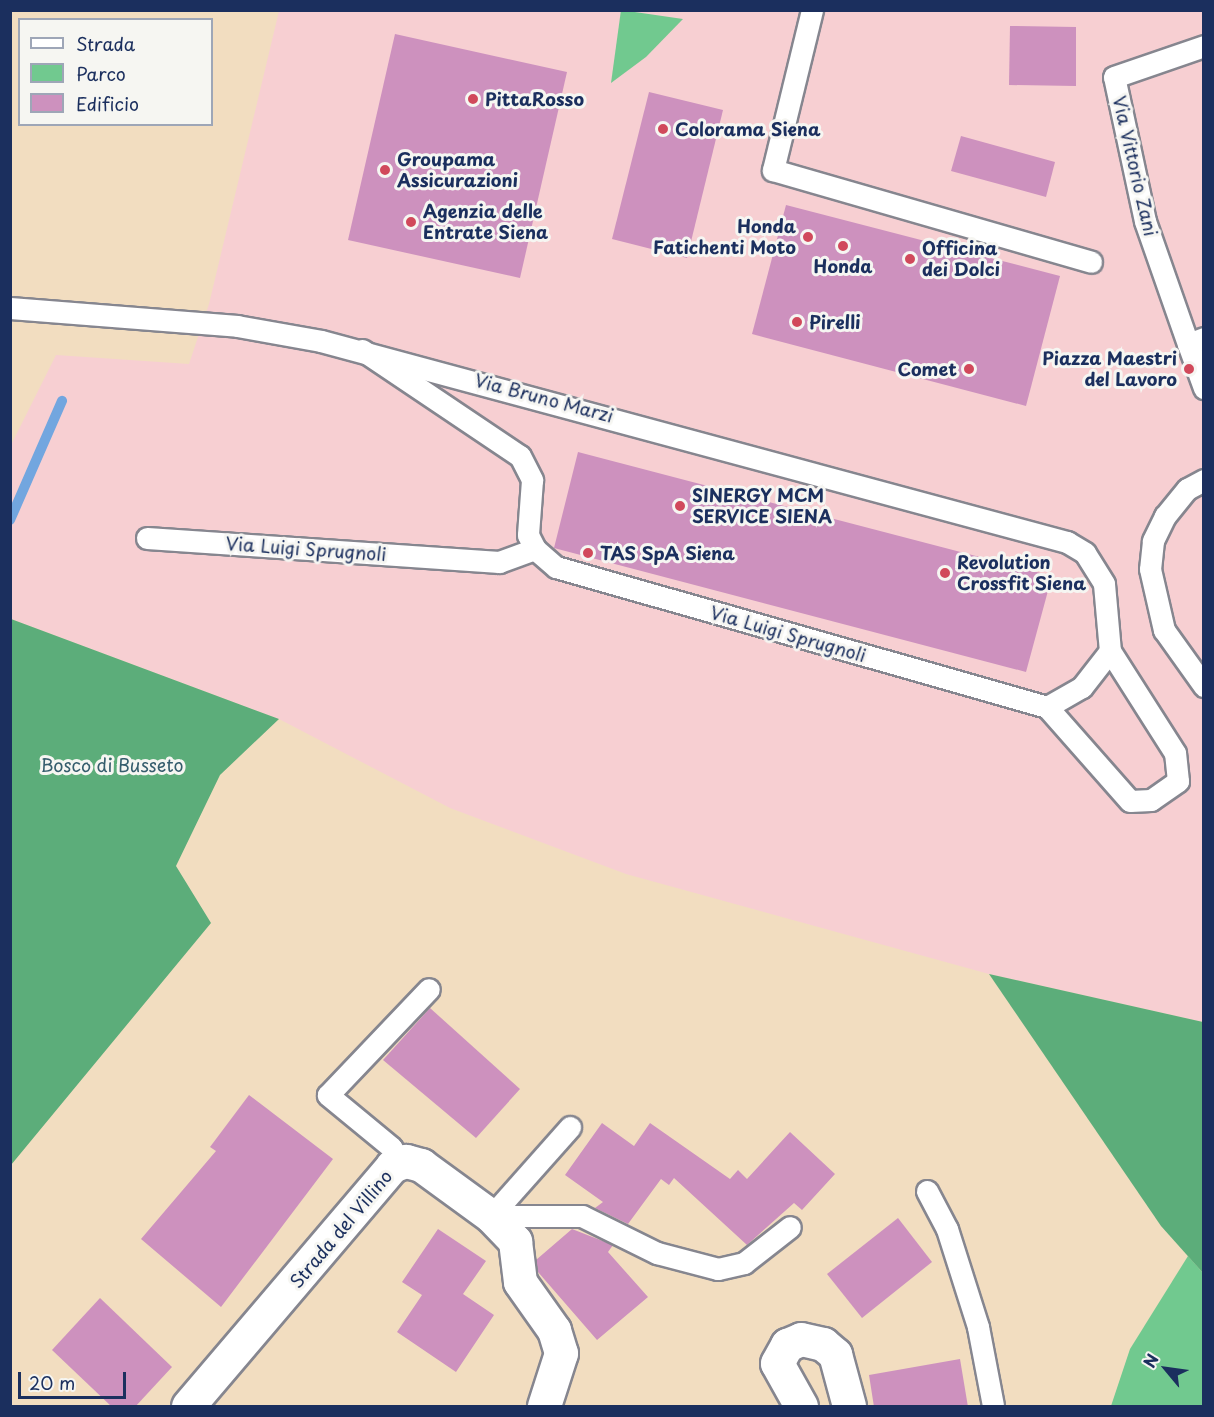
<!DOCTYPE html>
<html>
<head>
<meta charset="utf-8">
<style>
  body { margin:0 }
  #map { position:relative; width:1214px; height:1417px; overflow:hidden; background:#f2ddc0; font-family:"Playpen Sans",sans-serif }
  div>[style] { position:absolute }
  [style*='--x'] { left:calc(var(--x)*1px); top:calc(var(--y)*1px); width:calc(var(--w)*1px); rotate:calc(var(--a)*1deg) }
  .built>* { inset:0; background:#f7cfd2 }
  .green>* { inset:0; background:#71c98f }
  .forest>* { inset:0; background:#5cad7a }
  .stream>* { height:10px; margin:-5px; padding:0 5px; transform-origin:5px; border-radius:5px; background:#72a6df }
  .building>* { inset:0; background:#cd91be }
  .roads { filter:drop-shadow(2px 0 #86868f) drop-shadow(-2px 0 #86868f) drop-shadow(0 2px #86868f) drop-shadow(0 -2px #86868f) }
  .service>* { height:21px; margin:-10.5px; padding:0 10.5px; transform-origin:10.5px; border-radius:10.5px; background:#fff }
  .minor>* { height:33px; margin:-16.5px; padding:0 16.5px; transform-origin:16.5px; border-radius:16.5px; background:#fff }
  .dots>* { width:16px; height:16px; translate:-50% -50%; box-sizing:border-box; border:3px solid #f6f6f2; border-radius:50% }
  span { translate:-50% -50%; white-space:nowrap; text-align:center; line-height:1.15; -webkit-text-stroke:6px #f6f6f2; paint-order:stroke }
  .poi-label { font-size:18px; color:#1b2f5e; font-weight:700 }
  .left { translate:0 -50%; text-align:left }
  .right { translate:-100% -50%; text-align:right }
  .street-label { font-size:18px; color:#1b2f5e }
  .park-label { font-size:18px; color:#355d6d }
  .frame { position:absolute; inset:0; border:12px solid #1b2f5e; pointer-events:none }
  .legend { position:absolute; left:18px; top:18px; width:195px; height:108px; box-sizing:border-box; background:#f6f6f2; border:2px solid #9ea6b7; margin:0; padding:8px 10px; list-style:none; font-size:18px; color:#1b2f5e }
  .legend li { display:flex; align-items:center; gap:12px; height:30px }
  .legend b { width:30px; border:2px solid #9ea6b7 }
  .north { position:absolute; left:1136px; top:1339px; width:60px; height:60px; -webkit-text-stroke:4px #f6f6f2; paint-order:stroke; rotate:299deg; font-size:16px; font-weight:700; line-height:24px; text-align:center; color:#1b2f5e }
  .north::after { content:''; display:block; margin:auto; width:21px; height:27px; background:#1b2f5e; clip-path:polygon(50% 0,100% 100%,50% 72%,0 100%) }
  .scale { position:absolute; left:18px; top:1372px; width:108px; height:27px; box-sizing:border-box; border:3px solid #1b2f5e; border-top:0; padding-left:8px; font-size:18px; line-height:21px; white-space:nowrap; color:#1b2f5e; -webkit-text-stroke:4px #f6f6f2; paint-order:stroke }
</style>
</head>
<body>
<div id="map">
  <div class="built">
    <div style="clip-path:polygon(279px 11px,1203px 11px,1203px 1022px,989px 974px,626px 874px,450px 808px,279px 719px,11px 619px,10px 447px,56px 355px,189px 364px,209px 304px)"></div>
  </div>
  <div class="green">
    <div style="clip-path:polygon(621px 10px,683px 19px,646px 57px,611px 83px)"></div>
    <div style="clip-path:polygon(1188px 1256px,1203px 1273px,1203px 1406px,1111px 1406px,1130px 1349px)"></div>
  </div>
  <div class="forest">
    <div style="clip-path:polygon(11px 619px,279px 719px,220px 775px,176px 866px,211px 923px,11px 1165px)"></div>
    <div style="clip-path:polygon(989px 974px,1203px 1022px,1203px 1273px,1161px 1226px)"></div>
  </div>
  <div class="stream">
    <div style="--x:10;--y:520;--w:130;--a:-66.4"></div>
  </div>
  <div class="building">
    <div style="clip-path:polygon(1010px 26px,1076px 27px,1076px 86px,1009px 85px)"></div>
    <div style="clip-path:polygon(395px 34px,567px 72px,520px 278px,348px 240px)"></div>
    <div style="clip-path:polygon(649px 92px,723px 110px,687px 258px,612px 239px)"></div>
    <div style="clip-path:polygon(961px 136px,1055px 162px,1046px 197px,951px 171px)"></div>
    <div style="clip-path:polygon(786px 205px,1060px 276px,1026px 406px,752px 334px)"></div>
    <div style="clip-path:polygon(578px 452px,1052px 576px,1026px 672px,554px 548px)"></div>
    <div style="clip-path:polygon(430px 1008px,520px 1089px,476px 1138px,383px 1060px)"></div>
    <div style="clip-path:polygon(249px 1095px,333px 1159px,221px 1307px,141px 1239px,216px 1151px,210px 1147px)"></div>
    <div style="clip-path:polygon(602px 1123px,634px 1146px,650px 1123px,730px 1179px,738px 1170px,747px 1179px,790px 1132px,835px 1174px,802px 1210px,794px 1203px,747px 1245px,674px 1178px,669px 1185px,661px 1179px,628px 1224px,595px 1208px,603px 1202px,565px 1175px)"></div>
    <div style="clip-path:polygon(898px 1218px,932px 1262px,862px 1318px,827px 1274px)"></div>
    <div style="clip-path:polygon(438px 1229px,486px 1261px,463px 1294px,494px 1315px,456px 1372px,397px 1332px,422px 1295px,402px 1282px)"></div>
    <div style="clip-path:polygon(572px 1229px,613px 1245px,608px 1252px,648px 1297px,597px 1340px,538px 1272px,536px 1260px)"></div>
    <div style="clip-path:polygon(100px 1298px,172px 1367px,135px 1407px,112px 1407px,52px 1350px)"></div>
    <div style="clip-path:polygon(960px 1359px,968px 1407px,874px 1407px,869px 1375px)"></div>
  </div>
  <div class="roads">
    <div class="service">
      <div style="--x:812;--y:10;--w:165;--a:103.7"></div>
      <div style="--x:773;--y:170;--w:331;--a:16.1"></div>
      <div style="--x:10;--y:308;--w:228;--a:4.5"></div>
      <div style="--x:237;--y:326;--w:85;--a:10.1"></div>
      <div style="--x:321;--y:341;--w:773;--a:15.08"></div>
      <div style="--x:1067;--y:542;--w:21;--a:31"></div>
      <div style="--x:1085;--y:553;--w:36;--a:58"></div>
      <div style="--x:1104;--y:584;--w:67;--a:84.9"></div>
      <div style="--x:1204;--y:338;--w:17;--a:159"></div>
      <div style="--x:1188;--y:344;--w:47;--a:70"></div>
      <div style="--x:1188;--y:344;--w:130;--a:-109.3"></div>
      <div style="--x:1145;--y:221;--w:147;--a:-102.1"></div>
      <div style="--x:1114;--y:77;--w:95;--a:-19"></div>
      <div style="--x:362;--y:350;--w:190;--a:33.9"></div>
      <div style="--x:520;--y:456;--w:27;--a:63"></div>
      <div style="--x:532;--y:480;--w:55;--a:94.2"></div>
      <div style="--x:528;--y:535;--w:16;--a:63"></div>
      <div style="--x:535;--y:549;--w:28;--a:41"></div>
      <div style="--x:556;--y:567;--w:511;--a:15.91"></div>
      <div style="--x:1047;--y:707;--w:125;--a:48.6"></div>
      <div style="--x:1130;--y:801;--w:21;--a:-3"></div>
      <div style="--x:1151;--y:800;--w:33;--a:-35"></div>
      <div style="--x:1178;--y:781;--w:28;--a:-96"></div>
      <div style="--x:1175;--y:753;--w:121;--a:-122.5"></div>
      <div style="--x:1110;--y:651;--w:46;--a:127.9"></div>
      <div style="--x:1082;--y:687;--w:40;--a:150.3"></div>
      <div style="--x:1204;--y:480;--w:19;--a:152"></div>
      <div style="--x:1187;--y:489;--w:35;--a:129"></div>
      <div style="--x:1165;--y:516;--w:28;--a:116"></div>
      <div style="--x:1153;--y:541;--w:28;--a:96"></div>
      <div style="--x:1150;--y:569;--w:63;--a:77.1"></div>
      <div style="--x:1164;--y:630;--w:69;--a:54.5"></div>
      <div style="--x:147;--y:538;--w:353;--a:3.9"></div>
      <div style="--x:499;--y:562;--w:38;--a:-20"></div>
      <div style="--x:400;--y:1162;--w:17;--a:-121"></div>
      <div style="--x:391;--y:1147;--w:82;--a:-140.5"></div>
      <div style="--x:328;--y:1095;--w:146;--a:-46.4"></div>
      <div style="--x:927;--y:1191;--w:43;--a:62.2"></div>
      <div style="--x:947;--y:1229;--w:103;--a:72.4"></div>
      <div style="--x:978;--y:1327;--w:80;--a:79.2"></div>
      <div style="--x:491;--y:1216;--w:91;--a:0"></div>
      <div style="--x:582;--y:1216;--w:84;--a:26.3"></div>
      <div style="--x:657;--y:1253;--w:63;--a:14.7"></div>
      <div style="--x:718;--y:1269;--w:27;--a:-13"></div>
      <div style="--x:744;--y:1263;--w:58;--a:-38"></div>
      <div style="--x:491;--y:1216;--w:119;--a:-48.4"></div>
    </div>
    <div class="minor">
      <div style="--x:188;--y:1406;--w:315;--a:-49.6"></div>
      <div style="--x:392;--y:1166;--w:15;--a:-20"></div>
      <div style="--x:406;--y:1161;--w:16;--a:15"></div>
      <div style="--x:421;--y:1165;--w:87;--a:36.1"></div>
      <div style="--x:491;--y:1216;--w:35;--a:46"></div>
      <div style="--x:515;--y:1241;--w:41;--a:83"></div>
      <div style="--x:520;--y:1282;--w:59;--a:54.7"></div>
      <div style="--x:554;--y:1330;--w:24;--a:73"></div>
      <div style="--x:561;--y:1353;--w:56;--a:107.8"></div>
      <div style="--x:801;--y:1406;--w:49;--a:-119.2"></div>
      <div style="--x:777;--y:1363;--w:21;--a:-61"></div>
      <div style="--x:787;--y:1345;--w:15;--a:-23"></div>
      <div style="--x:801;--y:1339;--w:23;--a:13"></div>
      <div style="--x:823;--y:1344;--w:16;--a:40"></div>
      <div style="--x:835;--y:1354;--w:54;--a:74.9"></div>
    </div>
  </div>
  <div class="dots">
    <div style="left:473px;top:99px;background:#d1495b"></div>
    <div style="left:663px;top:129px;background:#d1495b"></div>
    <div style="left:385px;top:170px;background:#d1495b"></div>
    <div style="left:411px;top:222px;background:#d1495b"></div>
    <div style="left:808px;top:237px;background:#d1495b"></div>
    <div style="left:843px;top:246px;background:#d1495b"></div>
    <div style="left:910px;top:259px;background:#d1495b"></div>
    <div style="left:797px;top:322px;background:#d1495b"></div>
    <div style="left:969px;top:369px;background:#d1495b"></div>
    <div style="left:1189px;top:369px;background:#d1495b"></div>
    <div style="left:680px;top:506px;background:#d1495b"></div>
    <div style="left:588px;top:553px;background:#d1495b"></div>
    <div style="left:945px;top:573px;background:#d1495b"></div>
  </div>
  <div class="poi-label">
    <span class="left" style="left:485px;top:99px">PittaRosso</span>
    <span class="left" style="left:675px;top:129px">Colorama Siena</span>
    <span class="left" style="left:397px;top:170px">Groupama<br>Assicurazioni</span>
    <span class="left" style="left:423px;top:222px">Agenzia delle<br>Entrate Siena</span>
    <span class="right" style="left:796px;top:237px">Honda<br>Fatichenti Moto</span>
    <span class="left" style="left:922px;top:259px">Officina<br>dei Dolci</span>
    <span style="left:843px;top:266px">Honda</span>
    <span class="left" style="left:809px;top:322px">Pirelli</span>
    <span class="right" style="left:1177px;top:369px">Piazza Maestri<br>del Lavoro</span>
    <span class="right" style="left:957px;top:369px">Comet</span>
    <span class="left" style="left:692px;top:506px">SINERGY MCM<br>SERVICE SIENA</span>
    <span class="left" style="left:600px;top:553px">TAS SpA Siena</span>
    <span class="left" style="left:957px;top:573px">Revolution<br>Crossfit Siena</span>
  </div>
  <div class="street-label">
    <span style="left:1135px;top:166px;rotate:77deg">Via Vittorio Zani</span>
    <span style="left:544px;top:398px;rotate:15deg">Via Bruno Marzi</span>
    <span style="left:306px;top:549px;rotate:4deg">Via Luigi Sprugnoli</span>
    <span style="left:788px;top:634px;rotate:16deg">Via Luigi Sprugnoli</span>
    <span style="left:341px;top:1229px;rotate:-50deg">Strada del Villino</span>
  </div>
  <div class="park-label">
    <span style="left:112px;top:765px">Bosco di Busseto</span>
  </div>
  <div class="frame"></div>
  <ul class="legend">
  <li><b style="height:8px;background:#fff"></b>Strada</li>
  <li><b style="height:16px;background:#71c98f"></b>Parco</li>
  <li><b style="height:16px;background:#cd91be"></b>Edificio</li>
  </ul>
  <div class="north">N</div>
  <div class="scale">20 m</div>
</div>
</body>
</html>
